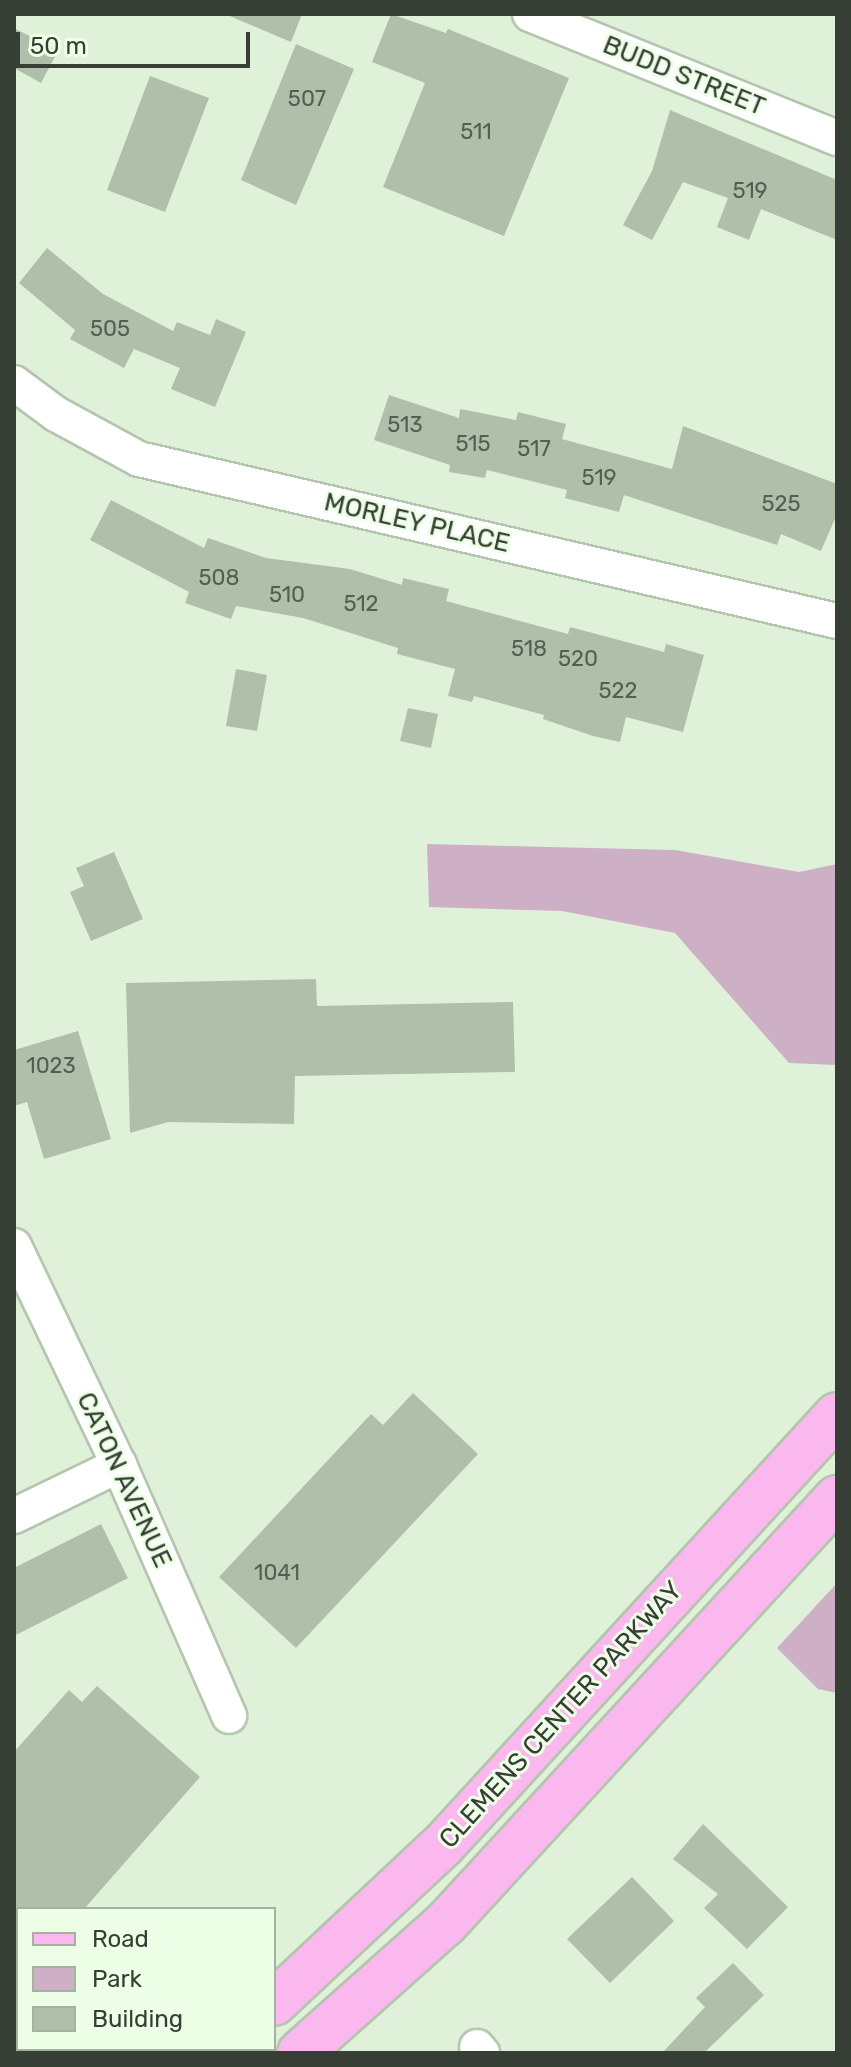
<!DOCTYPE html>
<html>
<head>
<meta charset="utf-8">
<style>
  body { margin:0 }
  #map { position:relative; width:851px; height:2067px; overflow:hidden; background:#e0f1da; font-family:Rubik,sans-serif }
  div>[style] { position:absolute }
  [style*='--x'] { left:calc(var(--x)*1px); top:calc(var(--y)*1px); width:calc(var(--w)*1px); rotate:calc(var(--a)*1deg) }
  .green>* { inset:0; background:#cdb0c5 }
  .building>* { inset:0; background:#afbfa9 }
  .roads { filter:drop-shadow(2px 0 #b4c5ae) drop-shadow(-2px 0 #b4c5ae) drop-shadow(0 2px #b4c5ae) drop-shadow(0 -2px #b4c5ae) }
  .street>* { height:34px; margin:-17px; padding:0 17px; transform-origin:17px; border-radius:17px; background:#fff }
  .primary>* { height:44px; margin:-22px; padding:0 22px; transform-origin:22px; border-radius:22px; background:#fbb8ee }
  span { translate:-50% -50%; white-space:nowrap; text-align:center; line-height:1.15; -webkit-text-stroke:6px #edffe7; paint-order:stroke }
  .number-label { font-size:22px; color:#555e52 }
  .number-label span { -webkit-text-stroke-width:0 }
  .street-label { font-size:26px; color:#373e35 }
  .frame { position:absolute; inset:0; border:16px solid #373e35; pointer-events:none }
  .legend { position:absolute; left:16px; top:1907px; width:260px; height:144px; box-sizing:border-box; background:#edffe7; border:2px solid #a4b2a0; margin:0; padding:10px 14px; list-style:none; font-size:24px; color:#373e35 }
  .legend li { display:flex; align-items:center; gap:16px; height:40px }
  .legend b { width:40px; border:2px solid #a4b2a0 }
  .scale { position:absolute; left:16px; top:32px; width:234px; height:36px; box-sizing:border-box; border:4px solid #373e35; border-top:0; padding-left:10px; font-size:24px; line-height:28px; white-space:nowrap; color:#373e35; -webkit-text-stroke:6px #edffe7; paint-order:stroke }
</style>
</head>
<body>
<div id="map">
  <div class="green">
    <div style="clip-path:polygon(427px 844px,675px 850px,799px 872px,837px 864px,837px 1065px,789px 1063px,675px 933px,562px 911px,429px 907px)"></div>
    <div style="clip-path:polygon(837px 1583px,837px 1693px,818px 1689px,777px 1648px)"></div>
  </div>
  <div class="building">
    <div style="clip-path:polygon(225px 14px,302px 14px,291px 42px)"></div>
    <div style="clip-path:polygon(391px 14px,446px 33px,448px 29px,569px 78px,504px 236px,383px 187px,425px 83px,372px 62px)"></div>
    <div style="clip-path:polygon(14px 28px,58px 51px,41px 83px,14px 68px)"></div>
    <div style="clip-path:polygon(296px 44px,354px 69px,296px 205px,241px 180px)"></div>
    <div style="clip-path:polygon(150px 76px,209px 98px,165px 212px,107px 190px)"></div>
    <div style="clip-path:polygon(670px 110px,837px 180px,837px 240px,761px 209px,749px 240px,717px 227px,728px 198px,683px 182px,652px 240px,623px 225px,652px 171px)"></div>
    <div style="clip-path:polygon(47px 248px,103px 294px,173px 331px,177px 322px,210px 335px,216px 319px,246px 332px,215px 407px,171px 389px,180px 368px,134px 349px,124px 368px,70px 339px,75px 330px,19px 283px)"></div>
    <div style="clip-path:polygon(389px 395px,459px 418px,460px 409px,516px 420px,518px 412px,566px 424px,562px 439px,672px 469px,683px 426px,837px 484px,837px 514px,821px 551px,781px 534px,777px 545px,624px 495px,619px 512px,565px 498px,567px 490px,487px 470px,485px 478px,449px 472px,450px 465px,374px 440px)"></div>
    <div style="clip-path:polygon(111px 500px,204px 548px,208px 538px,266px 558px,350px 569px,402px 585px,403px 578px,449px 589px,446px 601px,568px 634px,570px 627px,664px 652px,666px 644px,704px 655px,683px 732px,626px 717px,620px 742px,593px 736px,543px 719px,544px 715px,474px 696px,472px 702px,448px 696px,455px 669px,397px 654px,398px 648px,303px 618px,236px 606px,231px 619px,185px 603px,189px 592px,90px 540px)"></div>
    <div style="clip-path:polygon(236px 669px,267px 675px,257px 731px,226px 726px)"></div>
    <div style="clip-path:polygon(408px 708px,438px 714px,431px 748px,400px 741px)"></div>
    <div style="clip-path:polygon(114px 852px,143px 919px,91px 941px,70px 892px,84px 886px,76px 868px)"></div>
    <div style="clip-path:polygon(316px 979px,317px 1006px,513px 1002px,515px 1072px,295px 1076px,294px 1124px,168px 1122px,130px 1133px,126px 983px)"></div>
    <div style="clip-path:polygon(78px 1031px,111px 1139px,44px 1159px,27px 1102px,14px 1106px,14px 1050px)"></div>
    <div style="clip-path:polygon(413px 1393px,478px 1454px,296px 1648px,219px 1577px,371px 1414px,383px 1425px)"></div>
    <div style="clip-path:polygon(101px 1524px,128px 1578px,14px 1636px,14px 1568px)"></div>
    <div style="clip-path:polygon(97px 1686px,200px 1777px,84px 1909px,14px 1909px,14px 1752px,69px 1690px,82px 1702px)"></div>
    <div style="clip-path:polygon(703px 1824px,788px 1907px,747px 1949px,704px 1908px,718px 1894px,673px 1859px)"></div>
    <div style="clip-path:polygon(632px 1877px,674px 1921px,610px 1983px,567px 1939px)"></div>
    <div style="clip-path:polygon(733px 1963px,764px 1995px,704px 2053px,662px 2053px,705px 2007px,696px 1998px)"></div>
  </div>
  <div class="roads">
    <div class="street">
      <div style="--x:530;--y:14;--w:331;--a:22"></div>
      <div style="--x:14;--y:383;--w:52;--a:36.4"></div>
      <div style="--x:56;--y:414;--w:94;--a:28.5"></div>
      <div style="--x:139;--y:459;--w:717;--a:13.07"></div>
      <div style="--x:14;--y:1246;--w:243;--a:64.4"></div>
      <div style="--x:119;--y:1465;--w:274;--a:66.3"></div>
      <div style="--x:14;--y:1516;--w:117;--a:-25.9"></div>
      <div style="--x:477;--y:2047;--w:8;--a:50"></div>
    </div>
    <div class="primary">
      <div style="--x:274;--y:2003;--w:231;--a:-43.1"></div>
      <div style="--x:443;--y:1845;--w:583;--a:-47.5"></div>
      <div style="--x:210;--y:2053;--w:6;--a:-39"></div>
      <div style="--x:300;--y:2053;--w:194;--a:-41.7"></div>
      <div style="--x:445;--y:1924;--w:579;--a:-47.38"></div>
    </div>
  </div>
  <div class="number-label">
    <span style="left:307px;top:99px">507</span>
    <span style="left:476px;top:132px">511</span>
    <span style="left:750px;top:191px">519</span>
    <span style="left:110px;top:329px">505</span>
    <span style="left:405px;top:425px">513</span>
    <span style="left:473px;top:444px">515</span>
    <span style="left:534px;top:449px">517</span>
    <span style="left:599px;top:478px">519</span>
    <span style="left:781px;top:504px">525</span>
    <span style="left:219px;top:578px">508</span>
    <span style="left:287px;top:595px">510</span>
    <span style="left:361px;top:604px">512</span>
    <span style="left:529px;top:649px">518</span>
    <span style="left:578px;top:659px">520</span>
    <span style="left:618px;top:691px">522</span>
    <span style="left:51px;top:1066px">1023</span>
    <span style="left:277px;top:1573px">1041</span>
  </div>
  <div class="street-label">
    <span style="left:684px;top:76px;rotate:22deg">BUDD STREET</span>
    <span style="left:417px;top:523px;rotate:13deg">MORLEY PLACE</span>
    <span style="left:124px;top:1480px;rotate:65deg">CATON AVENUE</span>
    <span style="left:561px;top:1715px;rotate:-48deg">CLEMENS CENTER PARKWAY</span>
  </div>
  <div class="frame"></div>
  <ul class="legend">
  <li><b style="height:10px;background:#fbb8ee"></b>Road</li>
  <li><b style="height:22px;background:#cdb0c5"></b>Park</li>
  <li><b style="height:22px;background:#afbfa9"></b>Building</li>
  </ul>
  <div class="scale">50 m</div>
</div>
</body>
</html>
